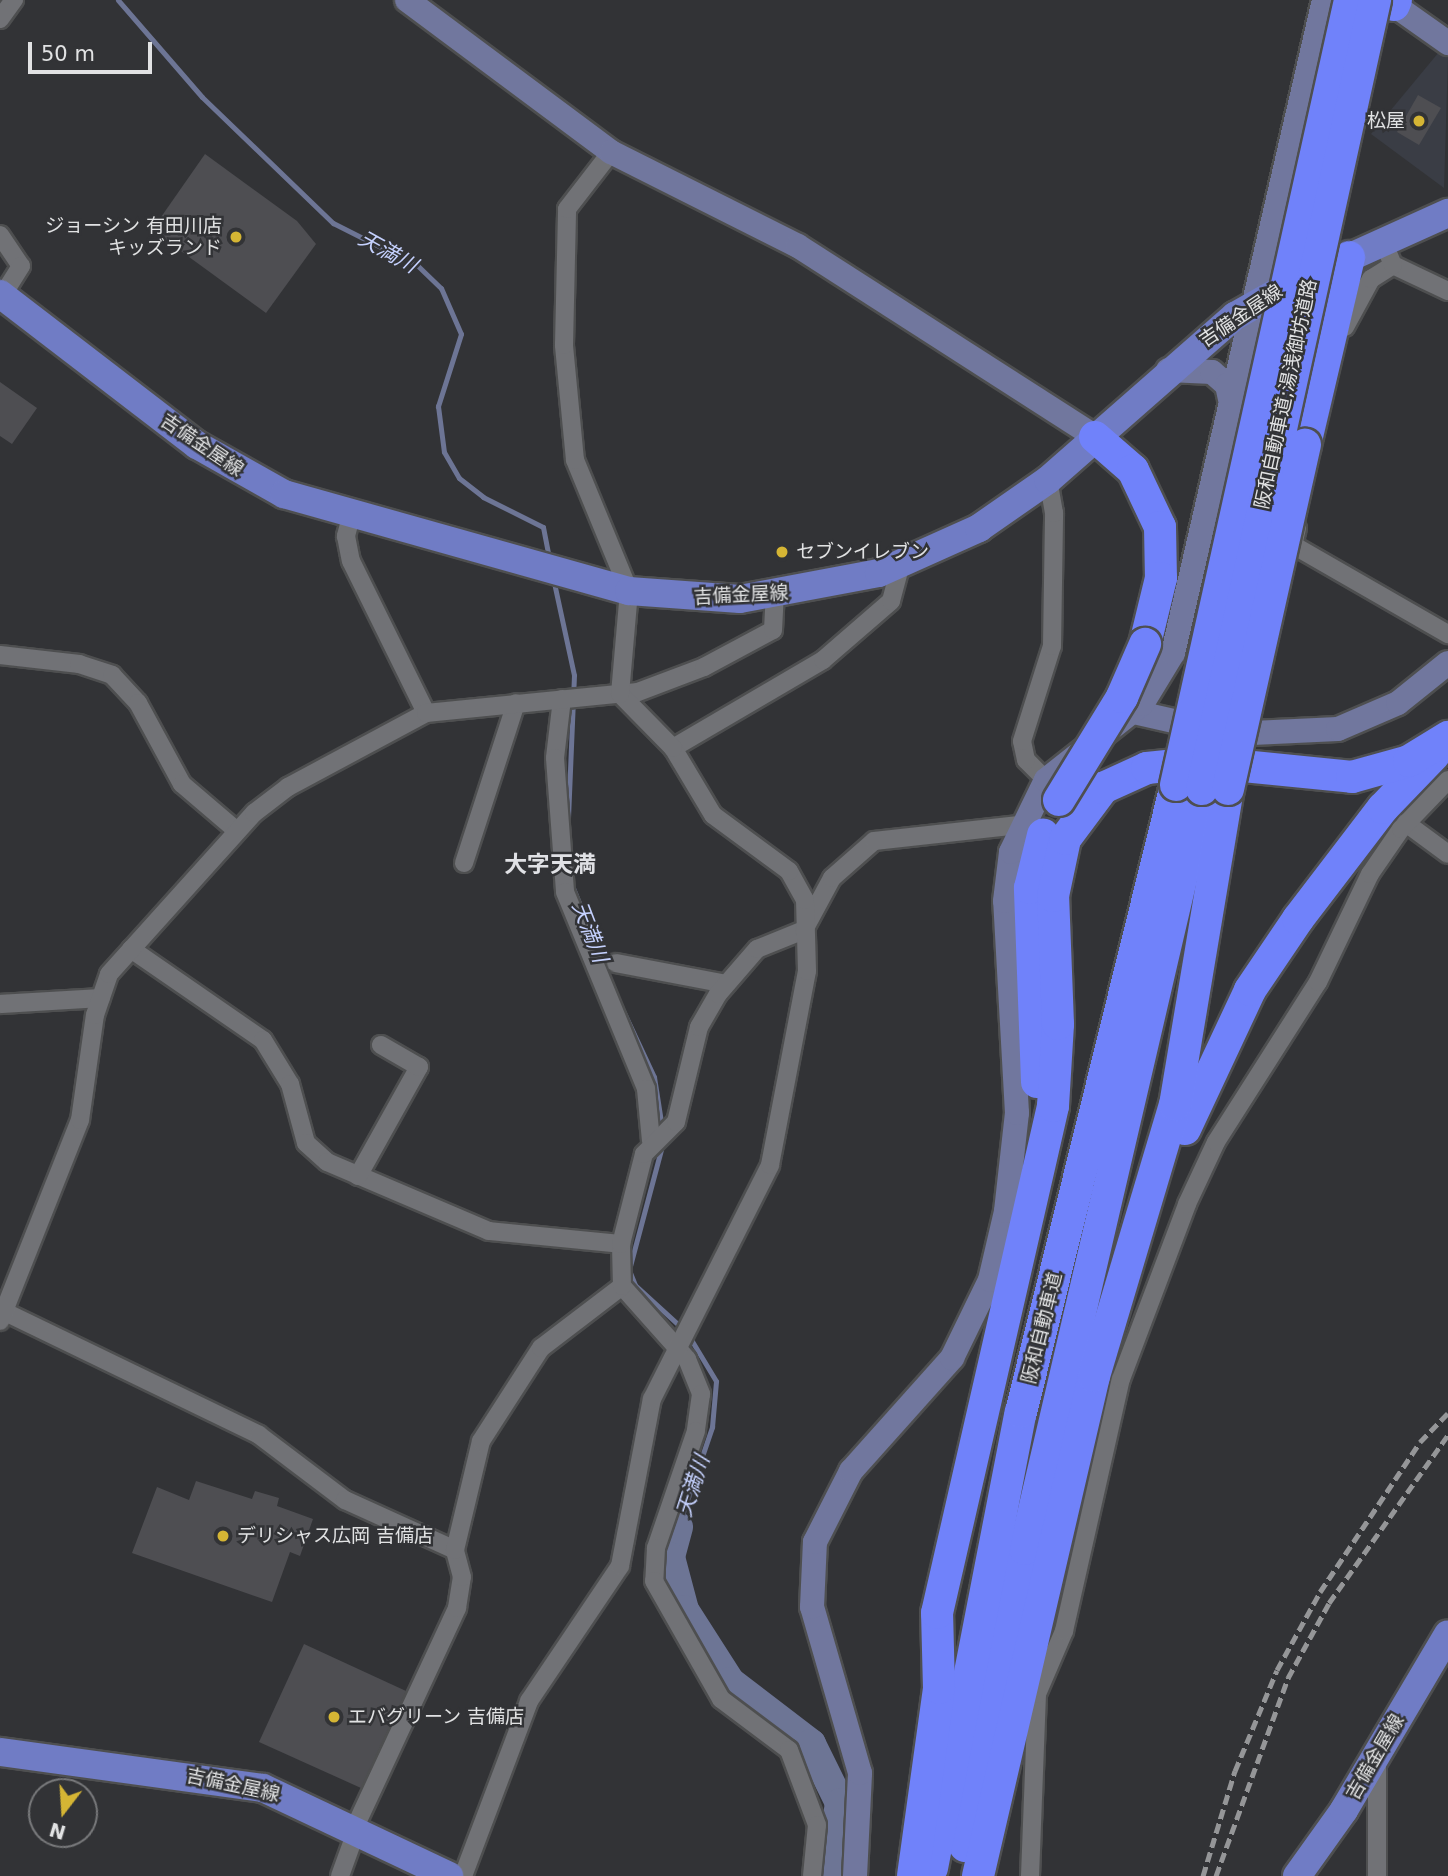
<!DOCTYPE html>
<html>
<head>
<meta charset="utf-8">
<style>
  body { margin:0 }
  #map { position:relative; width:1448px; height:1876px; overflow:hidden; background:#323336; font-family:"DejaVu Sans","Noto Sans JP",sans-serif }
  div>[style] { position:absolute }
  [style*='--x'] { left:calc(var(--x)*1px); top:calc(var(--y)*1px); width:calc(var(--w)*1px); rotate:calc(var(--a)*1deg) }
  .built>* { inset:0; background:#3a3d45 }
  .stream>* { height:5px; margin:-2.5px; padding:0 2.5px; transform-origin:2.5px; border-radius:2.5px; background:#6d7595 }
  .river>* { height:30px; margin:-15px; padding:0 15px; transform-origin:15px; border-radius:15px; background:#6d7595 }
  .building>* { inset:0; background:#4e4e52 }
  .roads { filter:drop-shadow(2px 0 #4e4f50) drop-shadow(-2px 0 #4e4f50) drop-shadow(0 2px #4e4f50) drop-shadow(0 -2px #4e4f50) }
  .street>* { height:18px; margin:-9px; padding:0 9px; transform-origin:9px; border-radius:9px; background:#717276 }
  .secondary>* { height:24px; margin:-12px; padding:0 12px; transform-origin:12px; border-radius:12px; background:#71779e }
  .primary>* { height:28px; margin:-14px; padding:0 14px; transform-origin:14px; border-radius:14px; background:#707cc5 }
  .highway>* { height:32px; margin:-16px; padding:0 16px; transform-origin:16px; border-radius:16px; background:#7082fa }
  .rail>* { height:5px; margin-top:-2.5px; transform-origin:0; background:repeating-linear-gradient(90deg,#959698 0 10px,transparent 0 15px) }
  .bridges { filter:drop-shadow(2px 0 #4e4f50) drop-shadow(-2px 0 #4e4f50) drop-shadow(0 2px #4e4f50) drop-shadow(0 -2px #4e4f50) }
  .highway-bridge>* { height:32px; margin:-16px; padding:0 16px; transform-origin:16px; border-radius:16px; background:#7082fa }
  .dots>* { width:19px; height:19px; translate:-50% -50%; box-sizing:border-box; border:4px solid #323336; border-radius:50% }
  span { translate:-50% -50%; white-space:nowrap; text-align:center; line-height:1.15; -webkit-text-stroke:5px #323336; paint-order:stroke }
  .poi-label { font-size:19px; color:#e1e2e3 }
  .right { translate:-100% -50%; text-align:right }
  .left { translate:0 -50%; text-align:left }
  .street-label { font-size:19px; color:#e1e2e3 }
  .water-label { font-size:21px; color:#c5d1fe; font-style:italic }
  .quarter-label { font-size:23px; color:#e0e1e5; font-weight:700 }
  .north { position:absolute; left:28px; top:1778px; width:70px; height:70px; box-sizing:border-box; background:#323336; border:2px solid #78797b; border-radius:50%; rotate:197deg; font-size:19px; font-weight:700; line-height:28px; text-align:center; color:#e1e2e3 }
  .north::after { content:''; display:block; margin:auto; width:24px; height:32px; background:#d5b534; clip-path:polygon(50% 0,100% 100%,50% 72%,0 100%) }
  .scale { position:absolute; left:28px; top:42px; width:124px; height:32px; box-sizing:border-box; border:4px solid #e1e2e3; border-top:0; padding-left:9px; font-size:21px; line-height:24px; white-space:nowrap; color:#e1e2e3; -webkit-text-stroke:5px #323336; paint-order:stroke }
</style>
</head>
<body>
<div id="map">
  <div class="built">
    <div style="clip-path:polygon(1439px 52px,1448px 58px,1444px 188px,1371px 134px)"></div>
  </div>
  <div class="stream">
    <div style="--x:118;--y:0;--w:128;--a:49.1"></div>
    <div style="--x:202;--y:97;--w:182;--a:43.9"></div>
    <div style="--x:333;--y:223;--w:95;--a:26.8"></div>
    <div style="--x:418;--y:266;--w:32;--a:44"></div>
    <div style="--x:441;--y:288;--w:50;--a:66.5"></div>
    <div style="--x:461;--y:334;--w:76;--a:107.7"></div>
    <div style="--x:438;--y:406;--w:46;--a:82.6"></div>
    <div style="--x:444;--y:452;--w:30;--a:60"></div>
    <div style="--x:459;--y:478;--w:31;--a:38"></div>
    <div style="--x:483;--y:497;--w:67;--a:26.6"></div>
    <div style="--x:543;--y:527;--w:32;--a:79"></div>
    <div style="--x:553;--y:578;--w:99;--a:77.8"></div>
    <div style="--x:574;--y:675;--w:143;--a:92.4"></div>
    <div style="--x:571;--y:883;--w:32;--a:68"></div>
    <div style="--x:618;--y:1000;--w:85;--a:64.9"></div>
    <div style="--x:654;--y:1077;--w:52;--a:81.1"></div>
    <div style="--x:663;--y:1142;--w:132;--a:104.9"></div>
    <div style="--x:629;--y:1270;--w:16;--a:68"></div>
    <div style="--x:635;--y:1285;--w:65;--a:42.5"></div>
    <div style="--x:678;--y:1527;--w:106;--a:-71.2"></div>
    <div style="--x:712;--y:1427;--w:46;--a:-85"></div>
    <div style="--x:716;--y:1381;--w:52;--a:-121"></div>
  </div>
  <div class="river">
    <div style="--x:678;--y:1527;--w:31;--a:105"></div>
    <div style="--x:670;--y:1557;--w:55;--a:75.2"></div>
    <div style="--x:684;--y:1610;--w:85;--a:57.4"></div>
    <div style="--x:730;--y:1682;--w:102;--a:37.4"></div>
    <div style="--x:811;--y:1744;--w:66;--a:63.8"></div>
    <div style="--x:840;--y:1803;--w:74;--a:98.6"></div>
  </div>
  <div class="building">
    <div style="clip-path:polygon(1418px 95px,1441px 108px,1419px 145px,1397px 132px)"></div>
    <div style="clip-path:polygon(205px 154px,297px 221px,316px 244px,266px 313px,152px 230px)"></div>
    <div style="clip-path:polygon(0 382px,37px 408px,12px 444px,0 436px)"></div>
    <div style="clip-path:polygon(196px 1481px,252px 1499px,255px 1491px,279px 1498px,277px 1506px,313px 1519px,300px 1556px,290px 1552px,272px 1602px,132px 1553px,157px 1487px,189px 1500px)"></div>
    <div style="clip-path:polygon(304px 1644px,406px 1691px,361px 1788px,259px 1742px)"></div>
  </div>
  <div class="roads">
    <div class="street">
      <div style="--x:0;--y:19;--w:24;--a:-54"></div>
      <div style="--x:0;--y:235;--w:37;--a:56"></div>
      <div style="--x:21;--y:266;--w:34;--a:122"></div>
      <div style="--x:1393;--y:265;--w:61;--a:25.3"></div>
      <div style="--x:1345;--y:327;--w:55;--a:-61.6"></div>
      <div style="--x:1371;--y:279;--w:26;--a:-32"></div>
      <div style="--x:1393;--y:265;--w:26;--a:-113"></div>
      <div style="--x:351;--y:517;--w:20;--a:105"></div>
      <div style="--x:346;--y:536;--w:25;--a:79"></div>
      <div style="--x:351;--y:561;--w:169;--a:63.7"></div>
      <div style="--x:1297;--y:528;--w:17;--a:103"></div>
      <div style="--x:1293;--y:545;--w:179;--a:29.9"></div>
      <div style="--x:0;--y:655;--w:80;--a:6.5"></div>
      <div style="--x:79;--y:664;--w:35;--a:18"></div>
      <div style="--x:112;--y:675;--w:38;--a:47"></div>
      <div style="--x:138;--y:703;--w:92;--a:61.5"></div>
      <div style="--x:182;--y:784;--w:72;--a:40.5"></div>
      <div style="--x:562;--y:699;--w:59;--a:96.8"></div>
      <div style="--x:555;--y:758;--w:134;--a:85.7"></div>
      <div style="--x:565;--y:892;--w:213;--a:67.6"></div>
      <div style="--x:646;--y:1089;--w:52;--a:84.5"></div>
      <div style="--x:673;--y:748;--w:174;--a:-30.4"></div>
      <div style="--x:823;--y:660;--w:90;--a:-40.9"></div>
      <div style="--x:891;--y:601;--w:38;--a:-75"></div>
      <div style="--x:1046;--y:780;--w:28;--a:-135"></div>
      <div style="--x:1026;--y:760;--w:19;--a:-102"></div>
      <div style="--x:1022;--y:741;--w:100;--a:-72.5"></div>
      <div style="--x:1052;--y:646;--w:133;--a:-89.1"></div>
      <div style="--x:1054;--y:513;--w:34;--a:-100"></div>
      <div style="--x:1406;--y:823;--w:52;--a:36.4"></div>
      <div style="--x:464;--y:863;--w:168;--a:-72"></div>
      <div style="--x:131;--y:949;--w:160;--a:34.6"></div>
      <div style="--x:263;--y:1040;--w:52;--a:58.5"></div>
      <div style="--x:290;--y:1084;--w:61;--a:74.8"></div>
      <div style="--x:306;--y:1143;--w:28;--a:42"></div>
      <div style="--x:327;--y:1162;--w:176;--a:23.1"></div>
      <div style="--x:489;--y:1231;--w:133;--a:5.6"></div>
      <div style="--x:616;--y:963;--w:112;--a:10.8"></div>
      <div style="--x:0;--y:1004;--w:101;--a:-3.4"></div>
      <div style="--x:358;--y:1176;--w:125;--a:-60.8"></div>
      <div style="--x:419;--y:1067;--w:44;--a:-149.9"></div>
      <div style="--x:622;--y:1286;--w:98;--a:48.3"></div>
      <div style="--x:687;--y:1359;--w:38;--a:68"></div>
      <div style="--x:701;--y:1394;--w:37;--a:98"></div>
      <div style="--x:696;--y:1431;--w:124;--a:108.9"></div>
      <div style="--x:656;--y:1548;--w:33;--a:93"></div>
      <div style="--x:654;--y:1581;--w:136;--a:60.4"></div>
      <div style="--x:721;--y:1699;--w:85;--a:36.9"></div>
      <div style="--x:789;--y:1750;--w:80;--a:69.5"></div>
      <div style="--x:817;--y:1825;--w:51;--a:95.6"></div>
      <div style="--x:5;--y:1312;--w:282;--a:25.8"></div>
      <div style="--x:259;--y:1435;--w:108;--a:37.1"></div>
      <div style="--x:345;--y:1500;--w:121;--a:24.4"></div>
      <div style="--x:0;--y:1321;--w:216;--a:-68.3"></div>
      <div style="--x:80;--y:1120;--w:106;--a:-81.9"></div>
      <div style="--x:95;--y:1015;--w:43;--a:-71.1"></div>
      <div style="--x:109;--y:974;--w:217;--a:-48"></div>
      <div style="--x:254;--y:813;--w:43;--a:-37.4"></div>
      <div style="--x:288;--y:787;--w:157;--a:-28.2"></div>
      <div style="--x:426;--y:713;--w:213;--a:-5.7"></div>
      <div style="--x:638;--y:692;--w:71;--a:-20.7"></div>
      <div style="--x:704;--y:667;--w:78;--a:-28.2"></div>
      <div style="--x:773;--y:630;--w:33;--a:-87"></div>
      <div style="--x:355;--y:1827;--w:242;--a:-65"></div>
      <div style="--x:457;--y:1608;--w:31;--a:-81"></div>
      <div style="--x:462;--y:1577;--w:28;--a:-105"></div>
      <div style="--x:455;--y:1550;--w:112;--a:-76.6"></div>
      <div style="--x:481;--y:1441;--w:111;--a:-57.2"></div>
      <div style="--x:541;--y:1348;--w:102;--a:-37.4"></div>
      <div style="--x:622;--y:1286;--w:42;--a:-91.4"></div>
      <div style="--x:621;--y:1244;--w:93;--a:-75.7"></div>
      <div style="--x:644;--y:1154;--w:45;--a:-45"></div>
      <div style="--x:676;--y:1122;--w:98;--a:-76.4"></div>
      <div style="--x:699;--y:1027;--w:38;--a:-60"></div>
      <div style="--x:718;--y:994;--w:60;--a:-49.1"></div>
      <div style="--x:757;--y:949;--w:51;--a:-22"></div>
      <div style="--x:804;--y:930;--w:59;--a:-61.7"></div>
      <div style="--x:832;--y:878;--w:56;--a:-41.4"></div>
      <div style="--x:874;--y:841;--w:146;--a:-6.3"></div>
      <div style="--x:340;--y:1876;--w:50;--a:-70.1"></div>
      <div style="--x:463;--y:1876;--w:187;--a:-69.3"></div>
      <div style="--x:529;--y:1701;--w:163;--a:-56"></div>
      <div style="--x:620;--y:1566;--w:170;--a:-79.2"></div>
      <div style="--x:652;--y:1399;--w:262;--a:-63.2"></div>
      <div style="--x:770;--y:1165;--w:197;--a:-79.2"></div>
      <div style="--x:807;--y:971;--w:71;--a:-91.6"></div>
      <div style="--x:805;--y:900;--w:33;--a:-119"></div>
      <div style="--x:789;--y:871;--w:94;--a:-143.6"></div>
      <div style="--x:713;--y:815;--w:78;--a:-120.8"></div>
      <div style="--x:673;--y:748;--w:76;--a:-134.5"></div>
      <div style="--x:620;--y:694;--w:103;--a:-85"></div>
      <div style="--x:629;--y:591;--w:142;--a:-112.4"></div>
      <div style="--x:575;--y:460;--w:116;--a:-95.5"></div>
      <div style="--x:564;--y:345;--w:136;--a:-88.7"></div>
      <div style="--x:567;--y:209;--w:72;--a:-52.3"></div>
      <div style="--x:1030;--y:1876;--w:182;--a:-87.8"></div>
      <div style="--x:1037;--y:1694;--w:69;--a:-66.8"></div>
      <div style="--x:1064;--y:1631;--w:258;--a:-77.3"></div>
      <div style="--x:1121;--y:1379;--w:187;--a:-69.3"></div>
      <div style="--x:1187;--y:1204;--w:68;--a:-64.9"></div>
      <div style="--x:1216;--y:1142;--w:190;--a:-57.5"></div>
      <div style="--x:1318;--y:982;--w:120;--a:-64.3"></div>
      <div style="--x:1370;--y:874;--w:55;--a:-55.4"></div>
      <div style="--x:1401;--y:829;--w:68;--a:-46.2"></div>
      <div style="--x:1377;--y:1876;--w:115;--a:-90"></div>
    </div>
    <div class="secondary">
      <div style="--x:407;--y:0;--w:254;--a:36.7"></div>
      <div style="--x:611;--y:152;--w:209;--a:26.7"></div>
      <div style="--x:798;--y:246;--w:353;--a:32.7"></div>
      <div style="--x:1387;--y:0;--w:75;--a:35.2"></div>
      <div style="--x:1168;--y:370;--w:44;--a:2.6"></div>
      <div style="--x:1212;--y:372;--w:20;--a:41"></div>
      <div style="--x:1227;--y:385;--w:24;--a:78"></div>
      <div style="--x:1134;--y:712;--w:99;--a:12.8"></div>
      <div style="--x:1231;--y:734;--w:107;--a:-2.7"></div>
      <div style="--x:1338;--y:729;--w:65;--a:-23.4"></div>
      <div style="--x:1398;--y:703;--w:64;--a:-38.7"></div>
      <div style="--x:855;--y:1876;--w:103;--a:-87.2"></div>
      <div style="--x:860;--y:1773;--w:173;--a:-106.1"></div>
      <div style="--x:812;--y:1607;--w:65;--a:-87.4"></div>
      <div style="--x:815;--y:1542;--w:80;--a:-63.1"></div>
      <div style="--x:851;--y:1471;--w:152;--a:-48.2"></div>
      <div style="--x:952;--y:1358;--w:87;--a:-64"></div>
      <div style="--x:990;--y:1280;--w:71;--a:-76.9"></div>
      <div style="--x:1006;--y:1211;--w:99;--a:-83.6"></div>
      <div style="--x:1017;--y:1113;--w:212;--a:-93.2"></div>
      <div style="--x:1005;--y:901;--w:49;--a:-83"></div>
      <div style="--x:1011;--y:852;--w:80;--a:-64.1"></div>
      <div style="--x:1046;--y:780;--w:122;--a:-38.4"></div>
      <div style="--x:1142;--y:704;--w:60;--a:-58.7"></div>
      <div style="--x:1173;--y:653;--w:670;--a:-76.98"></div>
    </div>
    <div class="primary">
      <div style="--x:0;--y:294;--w:248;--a:37.5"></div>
      <div style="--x:197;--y:445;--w:100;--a:29.4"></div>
      <div style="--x:284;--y:494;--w:358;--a:15.7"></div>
      <div style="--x:629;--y:591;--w:111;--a:4.1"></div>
      <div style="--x:740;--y:599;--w:141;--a:-10.6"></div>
      <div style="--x:879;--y:573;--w:110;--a:-24.2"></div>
      <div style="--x:979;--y:528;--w:84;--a:-34.8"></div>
      <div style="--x:1048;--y:480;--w:249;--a:-41.3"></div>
      <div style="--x:1235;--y:316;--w:69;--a:-29.5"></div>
      <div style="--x:1295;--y:282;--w:168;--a:-24.3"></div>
      <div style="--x:0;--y:1752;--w:265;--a:7.8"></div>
      <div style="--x:263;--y:1788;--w:206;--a:25.3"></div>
      <div style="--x:1297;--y:1876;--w:81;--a:-54.5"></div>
      <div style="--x:1344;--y:1810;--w:204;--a:-59.4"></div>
    </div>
    <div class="highway">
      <div style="--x:1394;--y:5;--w:5;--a:-68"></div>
      <div style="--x:1095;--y:437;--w:50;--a:41"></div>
      <div style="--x:1133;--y:470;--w:63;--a:64.7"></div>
      <div style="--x:1160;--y:527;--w:51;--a:88.9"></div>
      <div style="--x:1161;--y:578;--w:68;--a:103.6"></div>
      <div style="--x:1305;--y:445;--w:193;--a:-76.8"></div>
      <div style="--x:1037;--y:1082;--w:194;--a:-92.1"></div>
      <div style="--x:1030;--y:888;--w:55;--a:-76.2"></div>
      <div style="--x:1185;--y:1129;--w:153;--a:-64.9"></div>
      <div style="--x:1250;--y:990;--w:86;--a:-55.9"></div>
      <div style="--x:1298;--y:919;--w:140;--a:-52.6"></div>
      <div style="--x:1383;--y:808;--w:74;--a:-46.1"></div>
      <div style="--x:965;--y:1846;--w:303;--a:-78.6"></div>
      <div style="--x:1025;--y:1549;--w:780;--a:-76.89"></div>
      <div style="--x:932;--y:1868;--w:465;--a:-79"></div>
      <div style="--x:1021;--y:1412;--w:646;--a:-76.11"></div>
      <div style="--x:913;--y:1876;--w:190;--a:-82.1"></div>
      <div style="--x:939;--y:1688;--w:75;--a:-91.5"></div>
      <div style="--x:937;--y:1613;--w:520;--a:-77.11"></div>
      <div style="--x:1053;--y:1106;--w:82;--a:-86.5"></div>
      <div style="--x:1058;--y:1024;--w:128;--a:-92.2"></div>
      <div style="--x:1053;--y:896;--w:58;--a:-78.1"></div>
      <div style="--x:1065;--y:839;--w:64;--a:-53.3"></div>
      <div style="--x:1103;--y:788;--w:48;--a:-24.4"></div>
      <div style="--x:1147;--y:768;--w:56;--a:-6.1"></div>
      <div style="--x:1203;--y:762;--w:150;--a:5.7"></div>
      <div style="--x:1352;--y:777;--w:59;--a:-15.7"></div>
      <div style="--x:1409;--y:761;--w:46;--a:-31.6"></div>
      <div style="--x:978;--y:1876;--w:513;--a:-76.94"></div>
      <div style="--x:1094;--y:1376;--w:283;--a:-73.4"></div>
      <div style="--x:1175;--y:1105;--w:320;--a:-80.5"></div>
    </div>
  </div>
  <div class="rail">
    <div style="--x:1203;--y:1876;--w:110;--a:-73.1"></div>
    <div style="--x:1235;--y:1771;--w:109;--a:-67.4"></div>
    <div style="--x:1277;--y:1670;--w:89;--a:-61.1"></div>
    <div style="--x:1320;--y:1592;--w:180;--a:-56.3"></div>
    <div style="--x:1420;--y:1442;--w:40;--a:-46"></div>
    <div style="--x:1216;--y:1876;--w:211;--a:-70"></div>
    <div style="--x:1288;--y:1678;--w:85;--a:-61.3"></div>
    <div style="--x:1329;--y:1603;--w:206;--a:-54.7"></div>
  </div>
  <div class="bridges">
    <div class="highway-bridge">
      <div style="--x:1176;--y:785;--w:804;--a:-77.5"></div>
      <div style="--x:1202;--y:789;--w:808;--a:-77.63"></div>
      <div style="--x:1228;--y:789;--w:353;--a:-77.4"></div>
      <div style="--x:1059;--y:800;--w:121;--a:-58.5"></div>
      <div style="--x:1122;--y:697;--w:58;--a:-66.5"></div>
    </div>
  </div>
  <div class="dots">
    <div style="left:1419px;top:121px;background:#d5b534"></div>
    <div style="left:236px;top:237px;background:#d5b534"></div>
    <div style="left:782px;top:552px;background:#d5b534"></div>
    <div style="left:223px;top:1536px;background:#d5b534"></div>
    <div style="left:334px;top:1717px;background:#d5b534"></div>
  </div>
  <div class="poi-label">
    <span class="right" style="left:1405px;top:121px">松屋</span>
    <span class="right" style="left:222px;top:237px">ジョーシン 有田川店<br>キッズランド</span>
    <span class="left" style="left:796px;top:552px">セブンイレブン</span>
    <span class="left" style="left:237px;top:1536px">デリシャス広岡 吉備店</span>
    <span class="left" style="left:348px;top:1717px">エバグリーン 吉備店</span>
  </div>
  <div class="street-label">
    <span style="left:1241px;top:316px;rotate:-34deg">吉備金屋線</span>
    <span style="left:1286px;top:394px;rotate:-78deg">阪和自動車道;湯浅御坊道路</span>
    <span style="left:202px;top:445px;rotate:34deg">吉備金屋線</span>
    <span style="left:741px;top:595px;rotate:-3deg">吉備金屋線</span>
    <span style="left:1042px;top:1328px;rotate:-76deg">阪和自動車道</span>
    <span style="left:1375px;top:1757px;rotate:-60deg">吉備金屋線</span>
    <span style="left:233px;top:1785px;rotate:12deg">吉備金屋線</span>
  </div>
  <div class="water-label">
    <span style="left:388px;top:252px;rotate:29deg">天満川</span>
    <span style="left:590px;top:932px;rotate:69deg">天満川</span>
    <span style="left:693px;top:1486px;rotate:-72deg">天満川</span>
  </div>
  <div class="quarter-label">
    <span style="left:550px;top:864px">大字天満</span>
  </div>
  <div class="north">N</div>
  <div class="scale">50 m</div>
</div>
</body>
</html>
